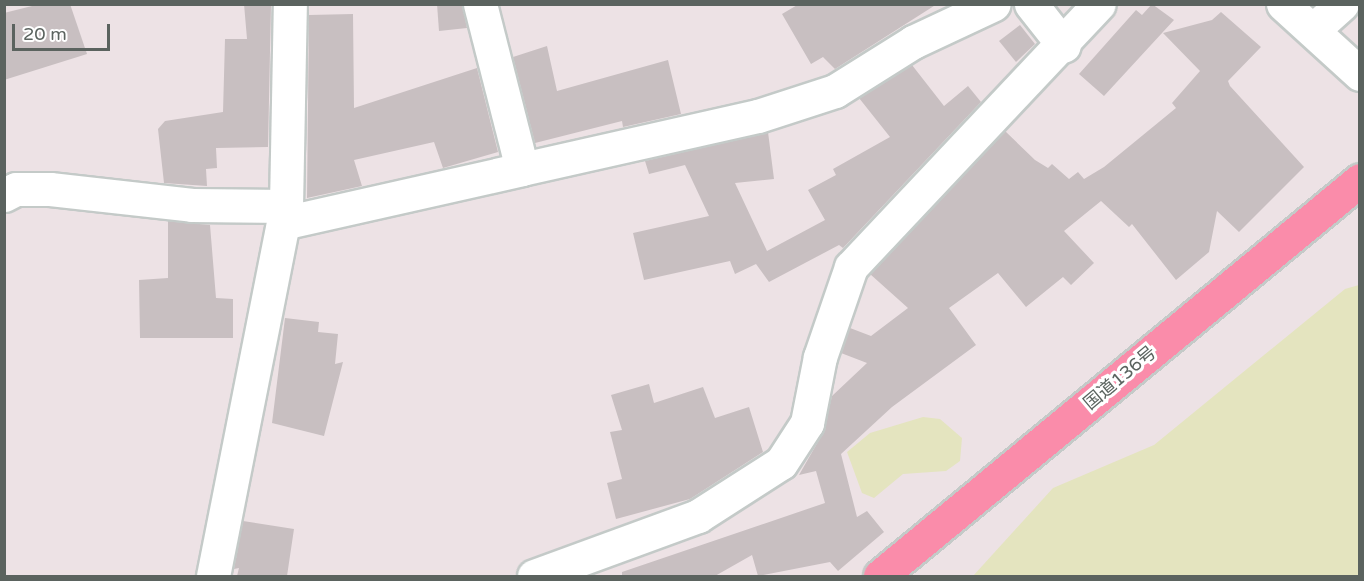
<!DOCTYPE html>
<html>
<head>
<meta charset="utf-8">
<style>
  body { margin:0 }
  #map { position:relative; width:1364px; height:581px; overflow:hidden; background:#ede2e5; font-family:"Varela Round","Noto Sans JP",sans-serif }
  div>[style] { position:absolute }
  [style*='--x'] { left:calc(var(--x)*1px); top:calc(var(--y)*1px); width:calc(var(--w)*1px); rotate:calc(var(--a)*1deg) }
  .green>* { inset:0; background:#e4e4bf }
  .building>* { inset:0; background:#c8bfc1 }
  .roads { filter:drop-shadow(2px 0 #c4cac8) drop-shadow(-2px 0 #c4cac8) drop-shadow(0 2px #c4cac8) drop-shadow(0 -2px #c4cac8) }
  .minor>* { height:33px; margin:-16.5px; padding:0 16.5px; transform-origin:16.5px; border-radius:16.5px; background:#fff }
  .highway>* { height:33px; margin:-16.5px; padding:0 16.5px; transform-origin:16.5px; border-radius:16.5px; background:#fa8caa }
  span { translate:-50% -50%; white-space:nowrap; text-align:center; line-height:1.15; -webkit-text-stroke:6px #fff; paint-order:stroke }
  .street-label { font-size:18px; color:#5b635f }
  .frame { position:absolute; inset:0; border:6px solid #5b635f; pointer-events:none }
  .scale { position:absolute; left:12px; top:24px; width:98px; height:27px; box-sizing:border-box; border:3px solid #5b635f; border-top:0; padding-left:8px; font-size:18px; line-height:21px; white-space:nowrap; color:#5b635f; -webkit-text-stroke:4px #fff; paint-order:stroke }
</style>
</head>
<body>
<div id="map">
  <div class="green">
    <div style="clip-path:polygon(1359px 285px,1359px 576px,973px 576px,1053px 488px,1154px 445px,1345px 289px)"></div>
    <div style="clip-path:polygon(923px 417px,940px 419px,962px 438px,960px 461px,946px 471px,903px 474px,874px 498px,862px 493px,847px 452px,870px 433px)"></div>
  </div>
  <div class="building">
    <div style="clip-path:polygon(40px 4px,70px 4px,87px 54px,4px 80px,4px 13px)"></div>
    <div style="clip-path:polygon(244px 4px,271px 4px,268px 147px,216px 148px,217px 168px,206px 169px,207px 186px,164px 183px,158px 129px,165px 121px,223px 112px,225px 39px,247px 39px)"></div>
    <div style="clip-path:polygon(437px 4px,462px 4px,467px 28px,439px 31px)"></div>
    <div style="clip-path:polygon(799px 4px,937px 4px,835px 69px,823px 57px,811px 64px,782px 14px)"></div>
    <div style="clip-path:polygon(1152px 4px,1174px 20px,1104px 96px,1079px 74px,1136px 10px,1142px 15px)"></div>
    <div style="clip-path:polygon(1221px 12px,1261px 47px,1228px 81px,1230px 86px,1304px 167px,1239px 232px,1217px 211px,1209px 252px,1176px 280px,1132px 224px,1129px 227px,1101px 201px,1064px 231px,1094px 263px,1071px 285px,1063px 277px,1026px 307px,998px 273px,949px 308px,976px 345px,892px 407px,841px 454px,857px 517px,867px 511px,884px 532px,838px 571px,830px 562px,758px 576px,752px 555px,715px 576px,622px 576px,622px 572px,825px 503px,816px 471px,799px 475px,823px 433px,832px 396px,867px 363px,841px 353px,850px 328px,871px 336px,908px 308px,870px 274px,1005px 131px,1035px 160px,1048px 168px,1052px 164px,1069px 179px,1078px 172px,1084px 179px,1104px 167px,1176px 108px,1172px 103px,1200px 71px,1163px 33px,1212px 20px)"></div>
    <div style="clip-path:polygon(353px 14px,354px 108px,477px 68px,498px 152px,443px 168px,434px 142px,354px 160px,362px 186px,307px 198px,309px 15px)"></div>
    <div style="clip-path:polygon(1020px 25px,1035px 44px,1016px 62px,999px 41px)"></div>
    <div style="clip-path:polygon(547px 46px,557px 91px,668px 60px,681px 114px,623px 127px,622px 121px,535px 143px,513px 57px)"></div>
    <div style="clip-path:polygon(912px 65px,944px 106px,968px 86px,981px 102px,843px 248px,839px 245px,769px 282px,756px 264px,735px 274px,730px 261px,644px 280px,633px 233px,709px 216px,685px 165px,649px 174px,645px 161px,768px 132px,774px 179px,735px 183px,767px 251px,825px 220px,808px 190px,836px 175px,833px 169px,890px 137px,859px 98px)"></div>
    <div style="clip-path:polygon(168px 221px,210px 225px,216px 298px,233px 299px,233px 338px,140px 338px,139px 280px,168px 278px)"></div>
    <div style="clip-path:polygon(285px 318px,319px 322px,318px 332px,338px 334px,335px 364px,343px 362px,324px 436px,272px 423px)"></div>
    <div style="clip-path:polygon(649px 384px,654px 403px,703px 387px,715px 418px,749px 407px,763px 452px,690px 499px,616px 519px,607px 483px,622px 479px,610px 432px,622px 430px,611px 395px)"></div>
    <div style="clip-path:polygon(243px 521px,294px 529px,287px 576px,237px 576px,239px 568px,234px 569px)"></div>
  </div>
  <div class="roads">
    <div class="minor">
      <div style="--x:480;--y:4;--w:170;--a:75.7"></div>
      <div style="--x:522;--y:169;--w:242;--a:-12.7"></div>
      <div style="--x:758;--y:116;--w:81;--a:-18"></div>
      <div style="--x:835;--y:91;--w:92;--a:-32.1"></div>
      <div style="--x:913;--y:42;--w:89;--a:-25.1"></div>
      <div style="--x:1031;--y:4;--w:53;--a:51.8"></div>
      <div style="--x:1283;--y:4;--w:104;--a:42.3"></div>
      <div style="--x:1313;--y:30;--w:39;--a:-42"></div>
      <div style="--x:4;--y:195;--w:13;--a:-27"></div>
      <div style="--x:16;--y:189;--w:34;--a:0"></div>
      <div style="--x:50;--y:189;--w:143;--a:6.4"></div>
      <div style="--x:192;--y:205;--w:94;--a:0.6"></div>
      <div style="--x:283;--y:223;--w:245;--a:-12.7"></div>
      <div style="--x:213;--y:576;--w:377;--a:-78.8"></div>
      <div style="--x:286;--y:206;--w:202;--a:-88.9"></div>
      <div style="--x:534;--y:576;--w:175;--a:-20.1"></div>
      <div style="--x:698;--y:516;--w:98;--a:-32.6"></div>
      <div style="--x:781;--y:463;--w:48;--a:-57"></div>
      <div style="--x:807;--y:423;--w:67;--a:-78.9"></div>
      <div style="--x:820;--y:357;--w:95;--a:-71"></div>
      <div style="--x:851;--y:267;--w:361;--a:-46.7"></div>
    </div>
    <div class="highway">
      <div style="--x:880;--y:576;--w:622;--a:-39.52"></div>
    </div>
  </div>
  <div class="street-label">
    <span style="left:1120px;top:378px;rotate:-40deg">国道136号</span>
  </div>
  <div class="frame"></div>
  <div class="scale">20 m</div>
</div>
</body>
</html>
